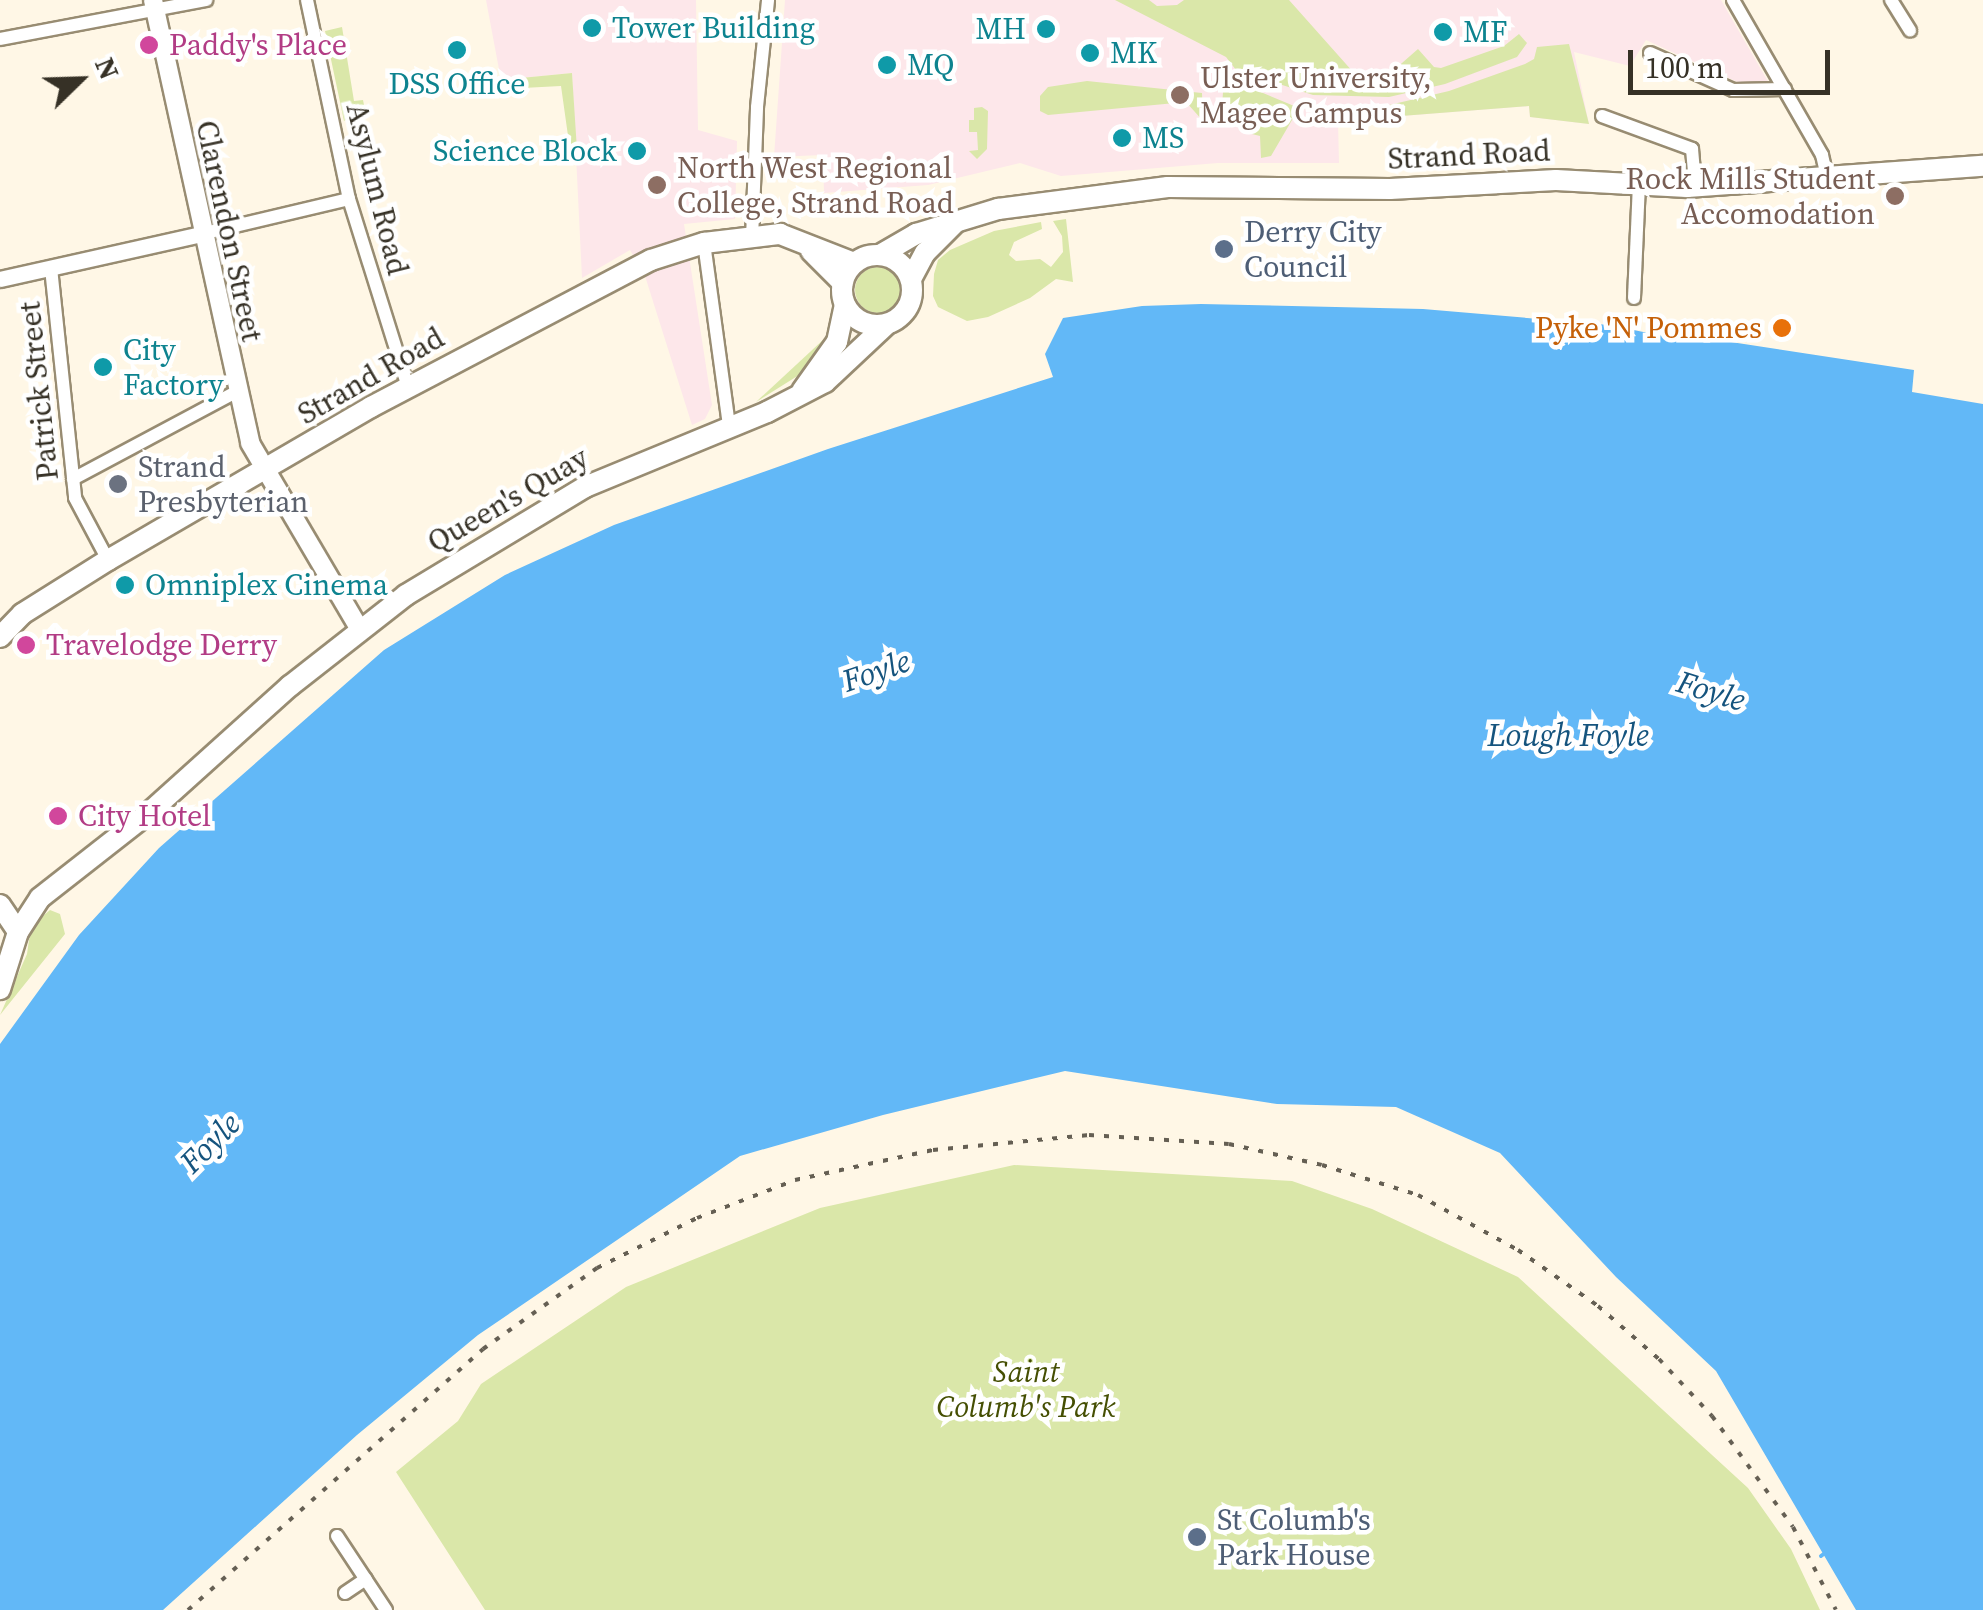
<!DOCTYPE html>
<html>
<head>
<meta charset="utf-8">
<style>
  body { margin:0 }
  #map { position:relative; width:1983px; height:1610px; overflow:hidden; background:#fff7e6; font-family:"Source Serif 4",serif }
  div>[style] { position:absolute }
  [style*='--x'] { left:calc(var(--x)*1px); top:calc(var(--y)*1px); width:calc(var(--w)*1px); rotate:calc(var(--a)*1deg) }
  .education>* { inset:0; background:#fde7ea }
  .green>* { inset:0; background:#dae7a9 }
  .round { border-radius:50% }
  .water>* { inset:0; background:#62b8f7 }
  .stream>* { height:4px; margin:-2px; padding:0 2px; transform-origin:2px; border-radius:2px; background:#62b8f7 }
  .roads { filter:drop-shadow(2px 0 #988c72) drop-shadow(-2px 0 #988c72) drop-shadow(0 2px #988c72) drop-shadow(0 -2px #988c72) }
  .minor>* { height:12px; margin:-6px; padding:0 6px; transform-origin:6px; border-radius:6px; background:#fff }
  .tertiary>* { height:15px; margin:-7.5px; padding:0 7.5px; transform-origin:7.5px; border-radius:7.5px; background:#fff }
  .secondary>* { height:18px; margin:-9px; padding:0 9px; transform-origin:9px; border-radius:9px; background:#fff }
  .primary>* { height:20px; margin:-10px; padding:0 10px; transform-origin:10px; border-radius:10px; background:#fff }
  .trunk>* { height:20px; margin:-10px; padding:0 10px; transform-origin:10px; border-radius:10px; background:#fff }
  .trunk>.ring { margin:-10px; padding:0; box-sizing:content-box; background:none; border:20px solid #fff; border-radius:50% }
  .rail>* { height:4px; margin-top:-2px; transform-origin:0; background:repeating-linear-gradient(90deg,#655f53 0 5px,transparent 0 15px) }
  .dots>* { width:28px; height:28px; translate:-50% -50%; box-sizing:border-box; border:5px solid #fff; border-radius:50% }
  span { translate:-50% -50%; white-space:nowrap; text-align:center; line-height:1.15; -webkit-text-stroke:9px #fff; paint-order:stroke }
  .culture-label { font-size:30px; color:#0d838f }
  .left { translate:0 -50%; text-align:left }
  .right { translate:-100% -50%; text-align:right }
  .hotel-label { font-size:30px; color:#b23c85 }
  .education-label { font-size:30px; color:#785e54 }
  .street-label { font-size:30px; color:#363126 }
  .service-label { font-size:30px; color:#4e5e75 }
  .food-label { font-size:30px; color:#c56008 }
  .worship-label { font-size:30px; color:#5b616d }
  .park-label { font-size:30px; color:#454f03; font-style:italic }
  .water-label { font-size:32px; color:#15547e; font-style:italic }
  .north { position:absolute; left:30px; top:30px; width:100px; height:100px; -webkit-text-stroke:8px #fff; paint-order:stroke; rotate:67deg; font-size:28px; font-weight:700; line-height:40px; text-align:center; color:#363126 }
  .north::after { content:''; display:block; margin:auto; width:35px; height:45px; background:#363126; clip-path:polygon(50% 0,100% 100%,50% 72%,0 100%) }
  .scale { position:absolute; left:1628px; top:50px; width:202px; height:45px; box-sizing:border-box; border:5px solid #363126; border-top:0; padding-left:12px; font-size:30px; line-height:35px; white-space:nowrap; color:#363126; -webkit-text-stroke:8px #fff; paint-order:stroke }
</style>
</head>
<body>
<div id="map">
  <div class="education">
    <div style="clip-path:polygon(486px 0,696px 0,698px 130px,737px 141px,735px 219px,684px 224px,712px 405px,705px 419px,692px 425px,645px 276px,630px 250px,582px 278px,572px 73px,501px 80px)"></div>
    <div style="clip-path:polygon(785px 0,1721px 0,1770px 85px,1744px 85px,1646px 40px,1630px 66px,1574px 52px,1589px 124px,1530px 117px,1529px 106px,1338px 121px,1339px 163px,1218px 163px,1061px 176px,1020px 163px,928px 185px,824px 193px,823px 155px,774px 157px)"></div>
  </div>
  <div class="green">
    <div style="clip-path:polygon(1115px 0,1149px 0,1157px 6px,1177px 5px,1184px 0,1289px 0,1370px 91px,1418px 49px,1434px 67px,1441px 68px,1504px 46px,1519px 34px,1527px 43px,1517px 57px,1445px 84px,1389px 97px,1313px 95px,1236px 70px,1226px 57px)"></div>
    <div style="clip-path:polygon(342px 27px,354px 101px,363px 100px,365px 110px,344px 121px,325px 31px)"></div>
    <div style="clip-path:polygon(1569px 44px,1589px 124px,1530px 117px,1529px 106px,1337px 121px,1336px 109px,1385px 106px,1449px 91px,1525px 64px,1534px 59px,1537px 47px)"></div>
    <div style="clip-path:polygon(572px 73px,577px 150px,570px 150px,561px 86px,502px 89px,501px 80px)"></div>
    <div style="clip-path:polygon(1087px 81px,1202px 93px,1203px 121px,1186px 102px,1048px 115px,1040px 111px,1040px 96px,1048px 87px)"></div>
    <div style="clip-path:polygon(1239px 83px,1299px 108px,1271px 156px,1261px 158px,1260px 136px,1252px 134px,1252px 121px,1221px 121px,1223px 92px)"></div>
    <div style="clip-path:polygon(982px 107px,988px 111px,987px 149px,977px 159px,969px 151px,978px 150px,977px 132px,969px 132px,969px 120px,974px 120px,974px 108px)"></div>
    <div style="clip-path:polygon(1066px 219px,1073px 282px,1056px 279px,1030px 298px,988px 317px,967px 321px,938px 307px,933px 296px,934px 274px,938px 260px,950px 250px,994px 231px,1041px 222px,1042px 229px,1014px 242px,1009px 255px,1016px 261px,1040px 259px,1051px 267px,1063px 252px,1062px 236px,1053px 221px)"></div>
    <div class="round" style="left:855px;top:267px;width:46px;height:46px"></div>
    <div style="clip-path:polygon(824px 339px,828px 343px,807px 370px,756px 402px)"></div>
    <div style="clip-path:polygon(50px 910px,60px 914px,65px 934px,0 1015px,27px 954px,31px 926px)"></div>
    <div style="clip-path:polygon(1014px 1165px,1292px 1181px,1372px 1209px,1518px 1277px,1748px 1488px,1791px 1549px,1820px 1610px,485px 1610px,396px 1472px,458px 1421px,481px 1384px,626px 1287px,820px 1208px)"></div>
  </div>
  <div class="water">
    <div style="clip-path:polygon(1201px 304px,1423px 309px,1609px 325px,1668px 337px,1672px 333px,1914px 370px,1912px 392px,1983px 404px,1983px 1610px,1856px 1610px,1716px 1371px,1616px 1277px,1500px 1153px,1396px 1107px,1277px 1104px,1065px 1071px,883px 1115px,740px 1156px,478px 1335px,357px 1435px,163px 1610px,0 1610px,0 1044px,79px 935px,159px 848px,384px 650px,505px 575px,614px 525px,828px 449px,1053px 377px,1045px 354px,1063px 318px,1142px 306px)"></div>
  </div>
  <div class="stream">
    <div style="--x:1821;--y:1556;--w:5;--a:-37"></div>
  </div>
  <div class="roads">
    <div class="minor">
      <div style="--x:307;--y:0;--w:203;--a:78.1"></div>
      <div style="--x:349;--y:199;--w:197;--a:72.6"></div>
      <div style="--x:1733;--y:0;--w:179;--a:60.1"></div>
      <div style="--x:1822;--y:155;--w:26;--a:77"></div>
      <div style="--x:1891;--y:0;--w:36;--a:58"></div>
      <div style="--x:0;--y:39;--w:210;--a:-10.7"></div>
      <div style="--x:1650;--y:53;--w:91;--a:24"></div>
      <div style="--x:1733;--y:90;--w:52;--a:-1.1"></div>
      <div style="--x:1602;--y:116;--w:96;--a:20.1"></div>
      <div style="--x:1692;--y:149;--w:38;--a:85"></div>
      <div style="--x:201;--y:234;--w:152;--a:-13.3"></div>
      <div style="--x:752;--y:239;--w:132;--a:-87.8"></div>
      <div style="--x:757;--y:107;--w:108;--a:-84.1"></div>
      <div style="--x:704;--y:243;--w:184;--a:82.2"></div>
      <div style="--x:51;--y:268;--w:231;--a:84"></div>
      <div style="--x:75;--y:498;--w:70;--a:62"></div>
      <div style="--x:1634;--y:298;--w:113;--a:-87.5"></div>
      <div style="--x:73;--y:479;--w:185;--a:-28.1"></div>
      <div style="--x:337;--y:1536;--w:89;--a:56.5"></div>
      <div style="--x:345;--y:1593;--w:25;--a:-34"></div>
    </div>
    <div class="tertiary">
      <div style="--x:0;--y:279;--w:206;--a:-12.6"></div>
    </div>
    <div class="secondary">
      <div style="--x:153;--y:0;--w:453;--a:77.6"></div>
      <div style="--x:250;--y:443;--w:217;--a:59.5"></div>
    </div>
    <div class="primary">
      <div style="--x:811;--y:251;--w:45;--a:45"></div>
      <div style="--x:0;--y:637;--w:32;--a:-46"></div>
      <div style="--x:22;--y:614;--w:102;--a:-32.1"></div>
      <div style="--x:108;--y:560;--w:304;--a:-30.2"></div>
      <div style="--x:371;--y:407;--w:316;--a:-27.7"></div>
      <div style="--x:651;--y:260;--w:56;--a:-17.8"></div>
      <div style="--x:704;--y:243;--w:77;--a:-6.8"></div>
      <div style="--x:780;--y:234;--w:79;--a:21.4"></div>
    </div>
    <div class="trunk">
      <div class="ring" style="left:842px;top:255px;width:50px;height:50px"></div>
      <div style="--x:880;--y:255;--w:42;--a:-30.3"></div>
      <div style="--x:916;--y:234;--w:86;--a:-17"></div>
      <div style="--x:998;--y:209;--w:171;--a:-7.4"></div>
      <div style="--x:1168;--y:187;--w:222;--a:0.5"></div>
      <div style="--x:1390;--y:189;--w:166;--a:-3.1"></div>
      <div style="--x:1556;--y:180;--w:131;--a:3.1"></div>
      <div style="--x:1687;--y:187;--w:297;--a:-4.1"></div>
      <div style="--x:911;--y:279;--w:30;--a:-62"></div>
      <div style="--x:925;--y:253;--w:42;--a:-45"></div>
      <div style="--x:802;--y:391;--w:60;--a:-54.5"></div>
      <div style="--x:837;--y:342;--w:38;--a:-78"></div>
      <div style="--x:0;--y:905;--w:32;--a:56"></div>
      <div style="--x:18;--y:932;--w:60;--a:107.5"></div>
      <div style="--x:18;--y:932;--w:40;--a:-57.1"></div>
      <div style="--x:40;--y:898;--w:141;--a:-38.1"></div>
      <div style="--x:151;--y:811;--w:187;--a:-42"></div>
      <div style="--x:290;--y:686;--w:147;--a:-38.1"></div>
      <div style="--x:406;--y:595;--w:209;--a:-31.1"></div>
      <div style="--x:585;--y:487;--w:197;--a:-22.4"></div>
      <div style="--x:767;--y:412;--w:65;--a:-27.3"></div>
      <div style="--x:825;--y:382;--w:83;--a:-43.1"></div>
    </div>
  </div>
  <div class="rail">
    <div style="--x:188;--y:1610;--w:394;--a:-41.5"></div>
    <div style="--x:483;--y:1349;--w:140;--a:-35.4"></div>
    <div style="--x:597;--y:1268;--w:112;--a:-26.6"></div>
    <div style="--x:697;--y:1218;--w:105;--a:-21.2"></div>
    <div style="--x:795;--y:1180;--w:141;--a:-12.3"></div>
    <div style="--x:933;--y:1150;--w:157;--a:-5.5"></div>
    <div style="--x:1089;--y:1135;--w:140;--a:3.7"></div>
    <div style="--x:1229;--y:1144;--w:95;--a:12.7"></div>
    <div style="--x:1322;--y:1165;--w:101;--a:17.4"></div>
    <div style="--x:1418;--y:1195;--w:114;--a:28.8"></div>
    <div style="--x:1518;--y:1250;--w:98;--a:35"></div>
    <div style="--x:1598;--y:1306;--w:81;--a:41"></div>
    <div style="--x:1659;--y:1359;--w:78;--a:47.1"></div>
    <div style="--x:1712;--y:1416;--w:137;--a:53.9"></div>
    <div style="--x:1793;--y:1527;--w:93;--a:62.6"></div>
  </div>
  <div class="dots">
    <div style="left:592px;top:28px;background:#0f9aa8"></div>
    <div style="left:1046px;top:29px;background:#0f9aa8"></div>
    <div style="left:1443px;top:32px;background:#0f9aa8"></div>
    <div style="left:149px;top:45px;background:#d1479c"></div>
    <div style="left:457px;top:50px;background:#0f9aa8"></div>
    <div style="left:1090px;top:53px;background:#0f9aa8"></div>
    <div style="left:887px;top:65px;background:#0f9aa8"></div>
    <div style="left:1180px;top:95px;background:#8d6e63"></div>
    <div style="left:1122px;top:138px;background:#0f9aa8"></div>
    <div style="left:637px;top:151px;background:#0f9aa8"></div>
    <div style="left:657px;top:185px;background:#8d6e63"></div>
    <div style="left:1895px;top:196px;background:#8d6e63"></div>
    <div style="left:1224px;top:249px;background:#5c6f8a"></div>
    <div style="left:1782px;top:328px;background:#e8710a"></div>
    <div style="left:103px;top:367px;background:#0f9aa8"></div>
    <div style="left:118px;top:484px;background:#6b7280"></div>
    <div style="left:125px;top:585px;background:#0f9aa8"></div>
    <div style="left:26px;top:645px;background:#d1479c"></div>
    <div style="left:58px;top:816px;background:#d1479c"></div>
    <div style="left:1197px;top:1537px;background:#5c6f8a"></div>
  </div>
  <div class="culture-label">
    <span class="left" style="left:612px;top:28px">Tower Building</span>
    <span class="right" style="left:1026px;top:29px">MH</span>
    <span class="left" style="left:1463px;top:32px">MF</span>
    <span class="left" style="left:1110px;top:53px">MK</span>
    <span class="left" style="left:907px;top:65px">MQ</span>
    <span style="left:457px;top:84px">DSS Office</span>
    <span class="left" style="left:1142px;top:138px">MS</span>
    <span class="right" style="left:617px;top:151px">Science Block</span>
    <span class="left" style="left:123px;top:367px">City<br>Factory</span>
    <span class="left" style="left:145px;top:585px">Omniplex Cinema</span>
  </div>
  <div class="hotel-label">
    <span class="left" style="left:169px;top:45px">Paddy's Place</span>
    <span class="left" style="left:46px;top:645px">Travelodge Derry</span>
    <span class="left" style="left:78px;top:816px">City Hotel</span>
  </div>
  <div class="education-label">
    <span class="left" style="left:1200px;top:95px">Ulster University,<br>Magee Campus</span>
    <span class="left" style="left:677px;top:185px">North West Regional<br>College, Strand Road</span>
    <span class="right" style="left:1875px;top:196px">Rock Mills Student<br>Accomodation</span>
  </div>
  <div class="street-label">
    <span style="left:1469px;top:155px;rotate:-3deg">Strand Road</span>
    <span style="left:377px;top:189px;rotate:76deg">Asylum Road</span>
    <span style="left:229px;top:231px;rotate:78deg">Clarendon Street</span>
    <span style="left:371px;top:376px;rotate:-30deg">Strand Road</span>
    <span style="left:39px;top:391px;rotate:-96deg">Patrick Street</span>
    <span style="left:508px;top:500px;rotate:-30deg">Queen's Quay</span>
  </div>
  <div class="service-label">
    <span class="left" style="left:1244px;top:249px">Derry City<br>Council</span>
    <span class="left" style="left:1217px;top:1537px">St Columb's<br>Park House</span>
  </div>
  <div class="food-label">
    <span class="right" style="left:1762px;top:328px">Pyke 'N' Pommes</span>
  </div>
  <div class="worship-label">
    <span class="left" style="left:138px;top:484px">Strand<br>Presbyterian</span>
  </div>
  <div class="park-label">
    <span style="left:1026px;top:1389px">Saint<br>Columb's Park</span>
  </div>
  <div class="water-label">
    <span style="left:876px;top:671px;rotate:-19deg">Foyle</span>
    <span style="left:1711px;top:691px;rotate:17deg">Foyle</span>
    <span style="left:1568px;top:735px">Lough Foyle</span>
    <span style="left:210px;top:1143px;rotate:-45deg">Foyle</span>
  </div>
  <div class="north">N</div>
  <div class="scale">100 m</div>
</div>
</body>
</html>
